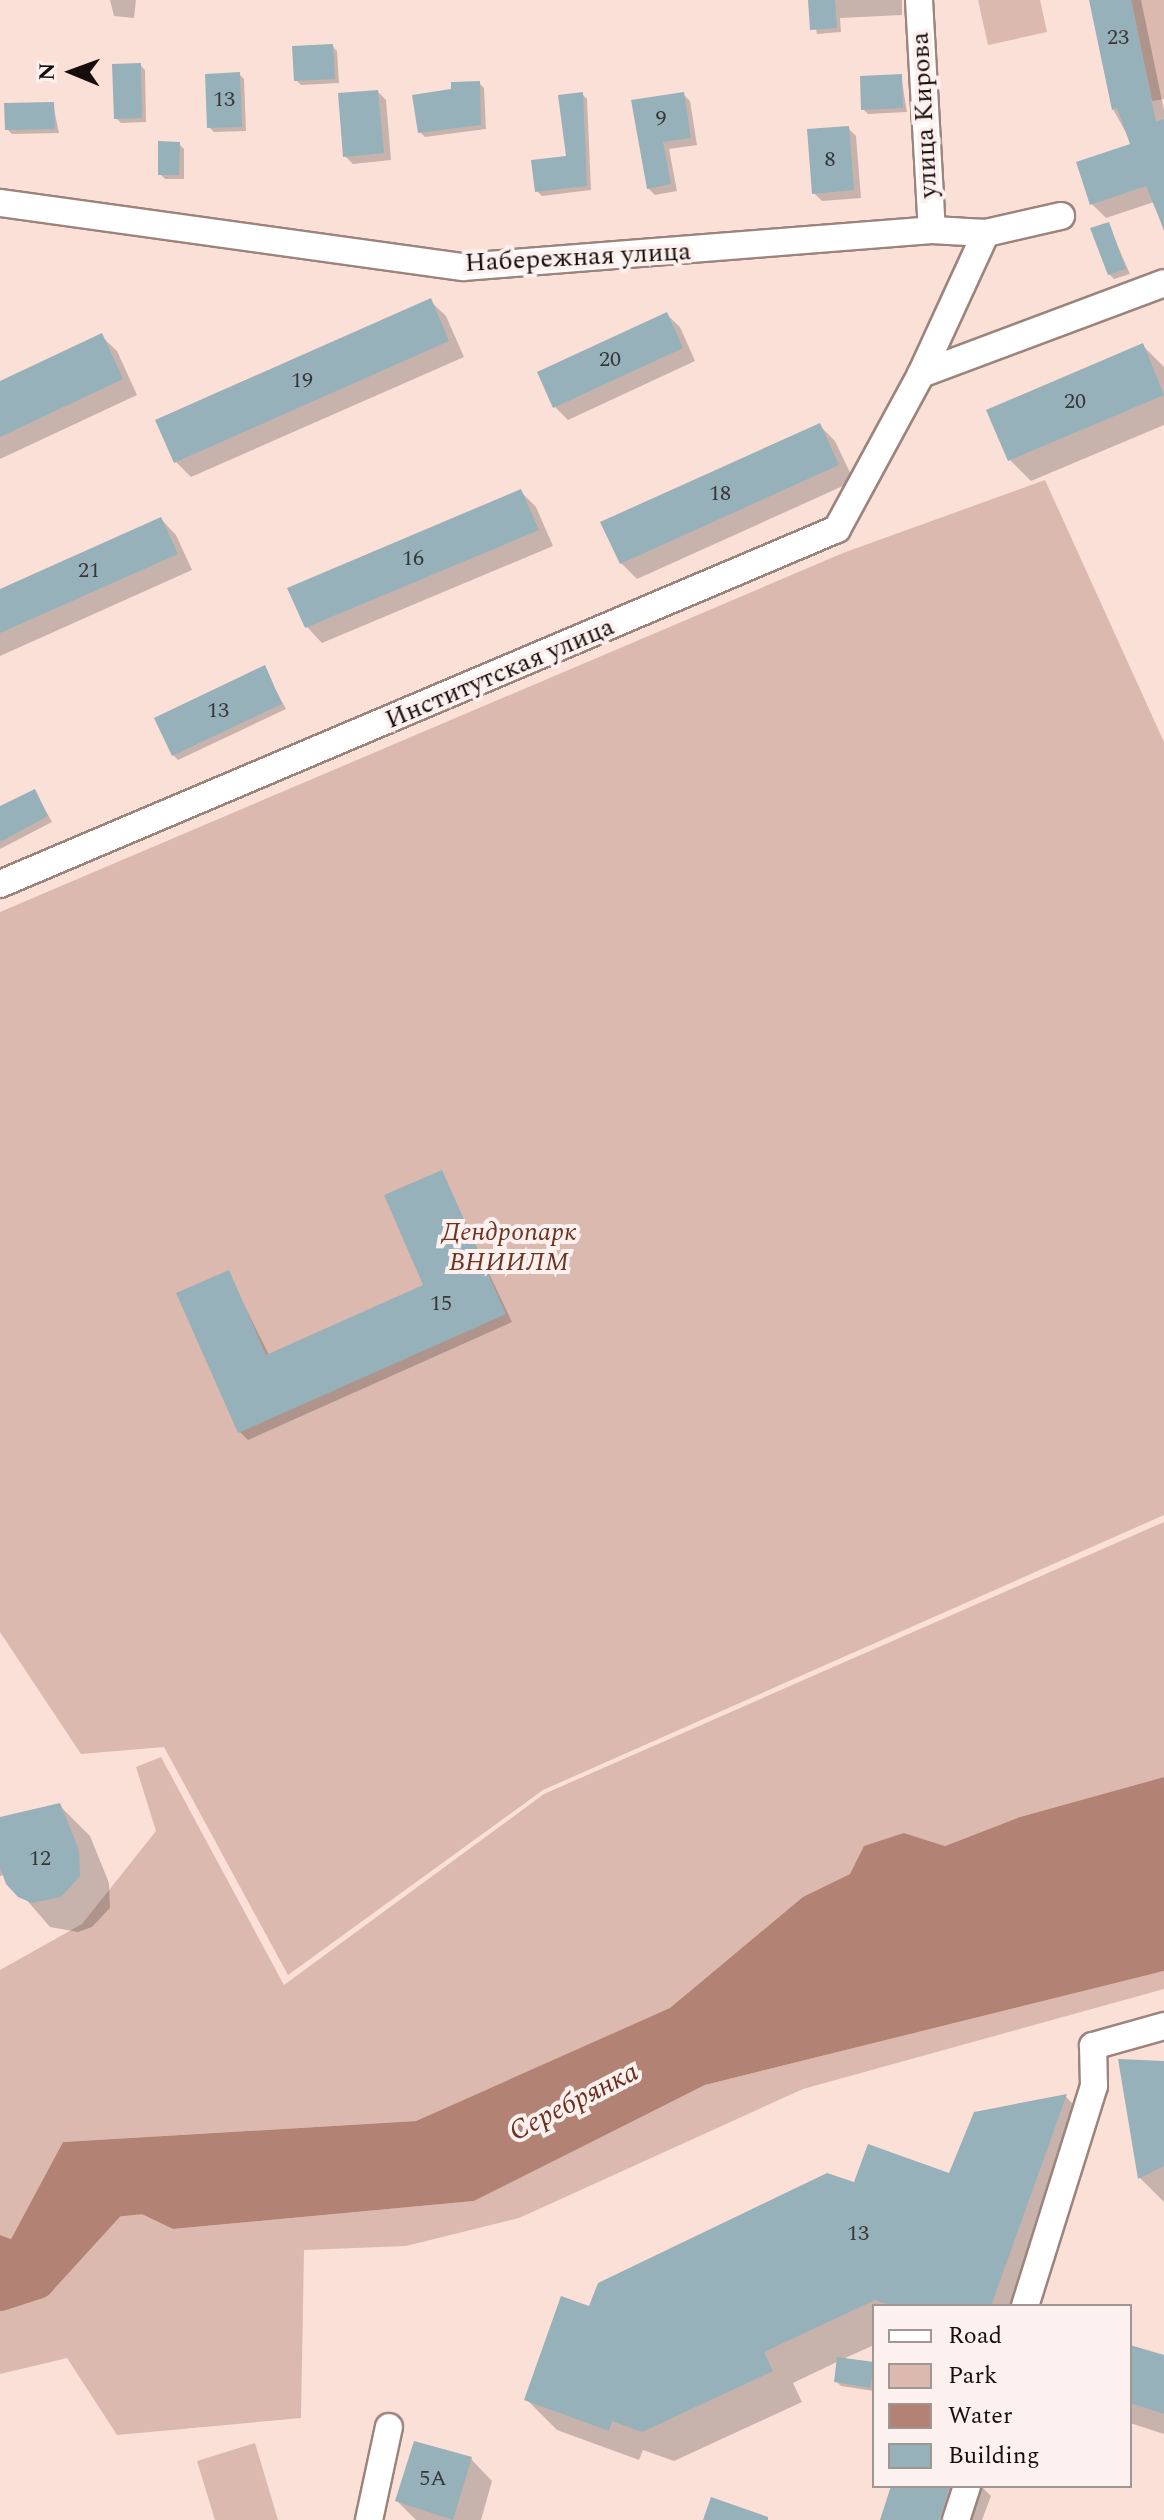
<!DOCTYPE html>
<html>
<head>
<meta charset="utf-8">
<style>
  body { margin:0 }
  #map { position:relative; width:1164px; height:2520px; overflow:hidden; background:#fbe0d8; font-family:Spectral,serif }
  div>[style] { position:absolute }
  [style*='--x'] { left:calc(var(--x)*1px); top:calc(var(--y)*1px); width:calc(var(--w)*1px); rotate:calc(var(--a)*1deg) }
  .green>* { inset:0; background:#dbb9af }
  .water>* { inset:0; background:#b28274 }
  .shadow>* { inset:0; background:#0003 }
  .river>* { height:40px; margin:-20px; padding:0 20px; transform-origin:20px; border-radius:20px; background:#b28274 }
  .building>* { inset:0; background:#96b1b9 }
  .roads { filter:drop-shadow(2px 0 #9c847d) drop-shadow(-2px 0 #9c847d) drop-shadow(0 2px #9c847d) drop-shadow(0 -2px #9c847d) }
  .street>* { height:26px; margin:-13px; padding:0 13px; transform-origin:13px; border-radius:13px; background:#fff }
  span { translate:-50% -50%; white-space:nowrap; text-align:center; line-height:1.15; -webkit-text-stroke:8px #fcf1ee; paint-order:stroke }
  .number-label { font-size:22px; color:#373737 }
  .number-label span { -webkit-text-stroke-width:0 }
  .street-label { font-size:26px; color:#170e0c }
  .park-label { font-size:26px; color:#713321; font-style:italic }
  .water-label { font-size:28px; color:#6d2f1d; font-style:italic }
  .legend { position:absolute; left:872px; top:2304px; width:260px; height:184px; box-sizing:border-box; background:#fcf1ee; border:2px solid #a09694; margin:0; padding:10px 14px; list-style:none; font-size:24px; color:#170e0c }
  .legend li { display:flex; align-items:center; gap:16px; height:40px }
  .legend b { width:40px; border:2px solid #a09694 }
  .north { position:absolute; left:32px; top:32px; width:80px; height:80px; -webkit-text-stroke:6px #fcf1ee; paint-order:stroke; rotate:271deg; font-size:22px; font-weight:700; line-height:32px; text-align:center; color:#170e0c }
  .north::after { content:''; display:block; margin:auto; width:28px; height:36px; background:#170e0c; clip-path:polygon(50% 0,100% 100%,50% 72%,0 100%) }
</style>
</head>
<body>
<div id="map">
  <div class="green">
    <div style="clip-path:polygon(978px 0,1040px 0,1047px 32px,988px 45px)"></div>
    <div style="clip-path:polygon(1131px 0,1164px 0,1164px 99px,1152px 101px)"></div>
    <div style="clip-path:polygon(1045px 480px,1164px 742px,1164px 1515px,543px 1790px,288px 1975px,164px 1747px,81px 1754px,0 1632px,0 912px,843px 553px)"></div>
    <div style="clip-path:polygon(1164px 1522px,1164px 1777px,1020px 1817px,945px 1846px,904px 1833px,850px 1874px,803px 1898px,671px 2008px,416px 2121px,63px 2142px,11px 2239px,0 2235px,0 1970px,82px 1924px,156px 1831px,136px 1767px,161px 1757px,284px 1985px,544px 1794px)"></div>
    <div style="clip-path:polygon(1164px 1971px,1164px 1989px,803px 2089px,519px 2218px,406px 2246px,304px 2250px,301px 2418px,117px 2435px,67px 2358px,0 2374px,0 2295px,13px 2292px,84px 2206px,110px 2199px,173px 2229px,474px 2201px,705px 2085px)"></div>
    <div style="clip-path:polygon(255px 2443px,278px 2520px,215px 2520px,197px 2461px)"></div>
  </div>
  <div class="water">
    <div style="clip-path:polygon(1164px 1777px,1164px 1971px,705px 2085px,474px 2201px,173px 2229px,110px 2199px,84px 2206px,13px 2292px,0 2295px,0 2235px,11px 2239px,63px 2142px,416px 2121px,670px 2008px,803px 1897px,850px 1874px,864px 1846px,904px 1833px,945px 1846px,1020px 1817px)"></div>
  </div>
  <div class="shadow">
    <div style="clip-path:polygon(110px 0,136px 0,134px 18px,114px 16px)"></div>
    <div style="clip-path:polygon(810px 0,902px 0,902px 15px,840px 18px,841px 32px,817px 34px)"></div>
    <div style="clip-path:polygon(1091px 0,1141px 0,1164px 110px,1164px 231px,1154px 202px,1106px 218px,1092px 204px,1133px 145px,1113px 109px)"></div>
    <div style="clip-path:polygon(332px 46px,337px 51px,339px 83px,301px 85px,296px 80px)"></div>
    <div style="clip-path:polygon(140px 65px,145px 70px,146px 122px,121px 123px,116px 118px)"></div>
    <div style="clip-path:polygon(239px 74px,244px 79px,246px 131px,214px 132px,209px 127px)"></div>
    <div style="clip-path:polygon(901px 76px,907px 112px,868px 114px,863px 109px)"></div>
    <div style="clip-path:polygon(479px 83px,484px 88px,486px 129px,425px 137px,420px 132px,454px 91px)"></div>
    <div style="clip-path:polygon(378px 92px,386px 100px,391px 160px,353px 164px,345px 156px)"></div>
    <div style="clip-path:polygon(582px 94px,587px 99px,591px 190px,542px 196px,537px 191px,568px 158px)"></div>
    <div style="clip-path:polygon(683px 94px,690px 101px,697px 145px,669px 149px,677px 191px,655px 195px,648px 188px,634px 102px)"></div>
    <div style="clip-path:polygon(53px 104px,59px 133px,12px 134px,7px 129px)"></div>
    <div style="clip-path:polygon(848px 128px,856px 136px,861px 198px,822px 201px,814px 193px)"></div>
    <div style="clip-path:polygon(179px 144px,184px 149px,184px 179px,165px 179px,160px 174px)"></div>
    <div style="clip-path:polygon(1108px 224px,1130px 274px,1114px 279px,1109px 274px)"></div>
    <div style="clip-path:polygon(430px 301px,446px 316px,464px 357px,191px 477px,176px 462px)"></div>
    <div style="clip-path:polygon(666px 314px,680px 327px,695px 361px,568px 420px,555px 407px)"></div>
    <div style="clip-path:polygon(101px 336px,117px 351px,137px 395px,0 459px,0 383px)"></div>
    <div style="clip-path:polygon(1143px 346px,1164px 367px,1164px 425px,1031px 481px,1010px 460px)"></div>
    <div style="clip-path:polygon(819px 425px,835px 441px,854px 481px,637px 579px,621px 563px)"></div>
    <div style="clip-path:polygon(521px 492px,536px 507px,553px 546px,322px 643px,307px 627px)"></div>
    <div style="clip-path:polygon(161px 519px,176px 535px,192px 570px,0 656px,0 591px)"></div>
    <div style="clip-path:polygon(264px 668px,286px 709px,178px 760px,173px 755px)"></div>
    <div style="clip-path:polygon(35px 792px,52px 822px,0 849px,0 808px)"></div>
    <div style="clip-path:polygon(441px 1172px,512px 1322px,248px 1440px,240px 1432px,228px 1272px,269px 1355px,426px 1286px)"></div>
    <div style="clip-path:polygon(59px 1805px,90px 1836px,109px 1883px,110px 1908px,92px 1927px,78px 1932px,50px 1927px,5px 1875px,0 1876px,0 1819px)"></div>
    <div style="clip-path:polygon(1121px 2061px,1164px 2062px,1164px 2202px,1140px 2178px)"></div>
    <div style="clip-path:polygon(1066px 2097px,1096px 2127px,1032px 2306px,874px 2306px,874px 2345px,843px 2359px,874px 2365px,874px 2391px,841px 2386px,836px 2381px,839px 2361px,793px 2383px,802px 2402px,674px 2461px,643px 2450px,639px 2460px,557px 2430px,526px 2399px,591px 2309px,855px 2185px,951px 2176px,975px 2114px)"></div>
    <div style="clip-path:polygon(1130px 2347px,1164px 2357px,1164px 2434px,1130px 2423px)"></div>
    <div style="clip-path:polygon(471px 2459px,492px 2481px,481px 2520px,416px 2520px,397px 2501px)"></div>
    <div style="clip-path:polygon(894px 2486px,981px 2486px,991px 2496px,982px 2520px,882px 2520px)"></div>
  </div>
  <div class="river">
    <div style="--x:0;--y:2291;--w:38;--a:-18"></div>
    <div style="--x:36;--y:2279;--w:111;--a:-47.6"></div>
    <div style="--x:111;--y:2197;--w:52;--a:-5.5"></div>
  </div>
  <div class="building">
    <div style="clip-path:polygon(808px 0,835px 0,837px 28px,810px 30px)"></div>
    <div style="clip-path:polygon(1089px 0,1131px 0,1156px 122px,1164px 119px,1164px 230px,1146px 186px,1090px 205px,1076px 162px,1130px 144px,1117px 108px,1112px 110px)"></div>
    <div style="clip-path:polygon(333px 44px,335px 79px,294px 81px,292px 46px)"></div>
    <div style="clip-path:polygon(141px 63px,142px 118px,114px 119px,112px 64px)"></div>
    <div style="clip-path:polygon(240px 72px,242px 127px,207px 128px,205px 74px)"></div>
    <div style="clip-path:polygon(902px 74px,903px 108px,861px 110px,860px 76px)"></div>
    <div style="clip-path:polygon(480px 81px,481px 125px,418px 133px,412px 95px,451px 89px,451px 82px)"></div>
    <div style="clip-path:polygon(378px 90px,384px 153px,343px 157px,338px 93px)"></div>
    <div style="clip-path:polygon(583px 92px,587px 186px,535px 192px,531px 160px,566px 156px,558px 95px)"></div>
    <div style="clip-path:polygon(684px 92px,691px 138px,663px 142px,671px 184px,647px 189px,631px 100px)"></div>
    <div style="clip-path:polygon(54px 102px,55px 129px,5px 130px,4px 103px)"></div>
    <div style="clip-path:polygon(849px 126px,854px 190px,812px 194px,807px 129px)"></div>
    <div style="clip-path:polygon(158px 141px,180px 142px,179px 175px,158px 175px)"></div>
    <div style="clip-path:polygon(1109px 222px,1126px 269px,1108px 275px,1090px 228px)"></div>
    <div style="clip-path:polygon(431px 298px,449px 341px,174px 463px,155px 420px)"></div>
    <div style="clip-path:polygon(667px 312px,683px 348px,553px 408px,537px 372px)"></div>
    <div style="clip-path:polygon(102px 333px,123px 379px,0 437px,0 381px)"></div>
    <div style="clip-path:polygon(1143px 343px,1164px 395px,1008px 461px,986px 410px)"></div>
    <div style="clip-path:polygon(820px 423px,839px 465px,620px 564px,600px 522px)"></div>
    <div style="clip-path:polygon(521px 489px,539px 530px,305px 628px,287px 588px)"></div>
    <div style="clip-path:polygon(161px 517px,178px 554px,0 633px,0 589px)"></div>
    <div style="clip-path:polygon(265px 665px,282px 704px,172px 756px,154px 718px)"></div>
    <div style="clip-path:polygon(35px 789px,48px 816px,0 842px,0 806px)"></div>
    <div style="clip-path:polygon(442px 1170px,506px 1314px,238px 1433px,176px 1293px,229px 1270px,266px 1355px,423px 1285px,384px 1195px)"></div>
    <div style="clip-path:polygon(60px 1803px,79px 1850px,80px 1876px,61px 1897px,32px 1903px,18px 1897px,6px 1884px,0 1867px,0 1817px)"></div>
    <div style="clip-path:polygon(1118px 2059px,1164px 2061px,1164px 2166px,1138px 2179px)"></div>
    <div style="clip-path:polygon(1067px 2094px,991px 2306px,892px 2306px,875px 2300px,764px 2352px,773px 2371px,642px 2432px,612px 2421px,609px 2431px,524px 2400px,561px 2296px,589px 2306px,598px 2283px,827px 2173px,854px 2182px,868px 2144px,949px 2173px,974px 2112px)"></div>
    <div style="clip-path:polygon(1130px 2345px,1164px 2355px,1164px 2414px,1130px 2403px)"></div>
    <div style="clip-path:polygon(837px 2357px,874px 2362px,870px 2388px,834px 2382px)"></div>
    <div style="clip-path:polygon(414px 2441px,472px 2457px,453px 2520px,395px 2501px)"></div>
    <div style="clip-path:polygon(891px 2486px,950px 2486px,939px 2520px,880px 2520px)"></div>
    <div style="clip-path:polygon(711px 2497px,768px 2517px,768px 2520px,703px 2520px)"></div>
  </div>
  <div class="roads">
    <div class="street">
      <div style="--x:919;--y:0;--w:230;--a:86.8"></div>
      <div style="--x:0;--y:203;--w:467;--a:7.9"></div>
      <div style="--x:463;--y:267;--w:470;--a:-4.5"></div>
      <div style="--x:932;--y:230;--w:54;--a:3.2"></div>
      <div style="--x:986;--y:233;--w:77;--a:-12.8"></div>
      <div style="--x:921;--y:374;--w:259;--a:-20.5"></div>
      <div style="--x:0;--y:884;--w:909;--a:-22.98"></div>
      <div style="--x:837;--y:529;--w:176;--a:-61.5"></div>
      <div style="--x:921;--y:374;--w:155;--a:-65.3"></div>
      <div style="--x:1025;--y:2306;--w:231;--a:-72.6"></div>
      <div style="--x:1094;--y:2086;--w:40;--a:-91.4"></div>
      <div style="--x:1093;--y:2046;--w:74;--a:-15.7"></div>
      <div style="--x:369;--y:2520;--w:95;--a:-77.9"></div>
      <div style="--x:956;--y:2520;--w:36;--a:-72"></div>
    </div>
  </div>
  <div class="number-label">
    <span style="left:1118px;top:38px">23</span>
    <span style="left:224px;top:100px">13</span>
    <span style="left:661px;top:119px">9</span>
    <span style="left:830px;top:160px">8</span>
    <span style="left:610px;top:360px">20</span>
    <span style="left:302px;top:381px">19</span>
    <span style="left:1075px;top:402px">20</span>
    <span style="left:720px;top:494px">18</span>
    <span style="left:413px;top:559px">16</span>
    <span style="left:89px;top:571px">21</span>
    <span style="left:218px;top:711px">13</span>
    <span style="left:441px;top:1304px">15</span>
    <span style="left:40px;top:1859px">12</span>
    <span style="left:858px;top:2234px">13</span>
    <span style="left:433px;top:2479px">5А</span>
  </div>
  <div class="street-label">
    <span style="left:925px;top:115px;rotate:-93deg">улица Кирова</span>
    <span style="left:578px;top:258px;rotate:-3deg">Набережная улица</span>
    <span style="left:500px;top:674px;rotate:-23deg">Институтская улица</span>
  </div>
  <div class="park-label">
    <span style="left:509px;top:1248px">Дендропарк<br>ВНИИЛМ</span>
  </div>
  <div class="water-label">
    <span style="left:574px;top:2102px;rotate:-27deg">Серебрянка</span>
  </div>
  <ul class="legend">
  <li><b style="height:10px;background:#fff"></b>Road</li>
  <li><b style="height:22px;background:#dbb9af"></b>Park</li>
  <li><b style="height:22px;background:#b28274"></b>Water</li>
  <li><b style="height:22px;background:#96b1b9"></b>Building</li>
  </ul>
  <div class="north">N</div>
</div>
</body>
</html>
